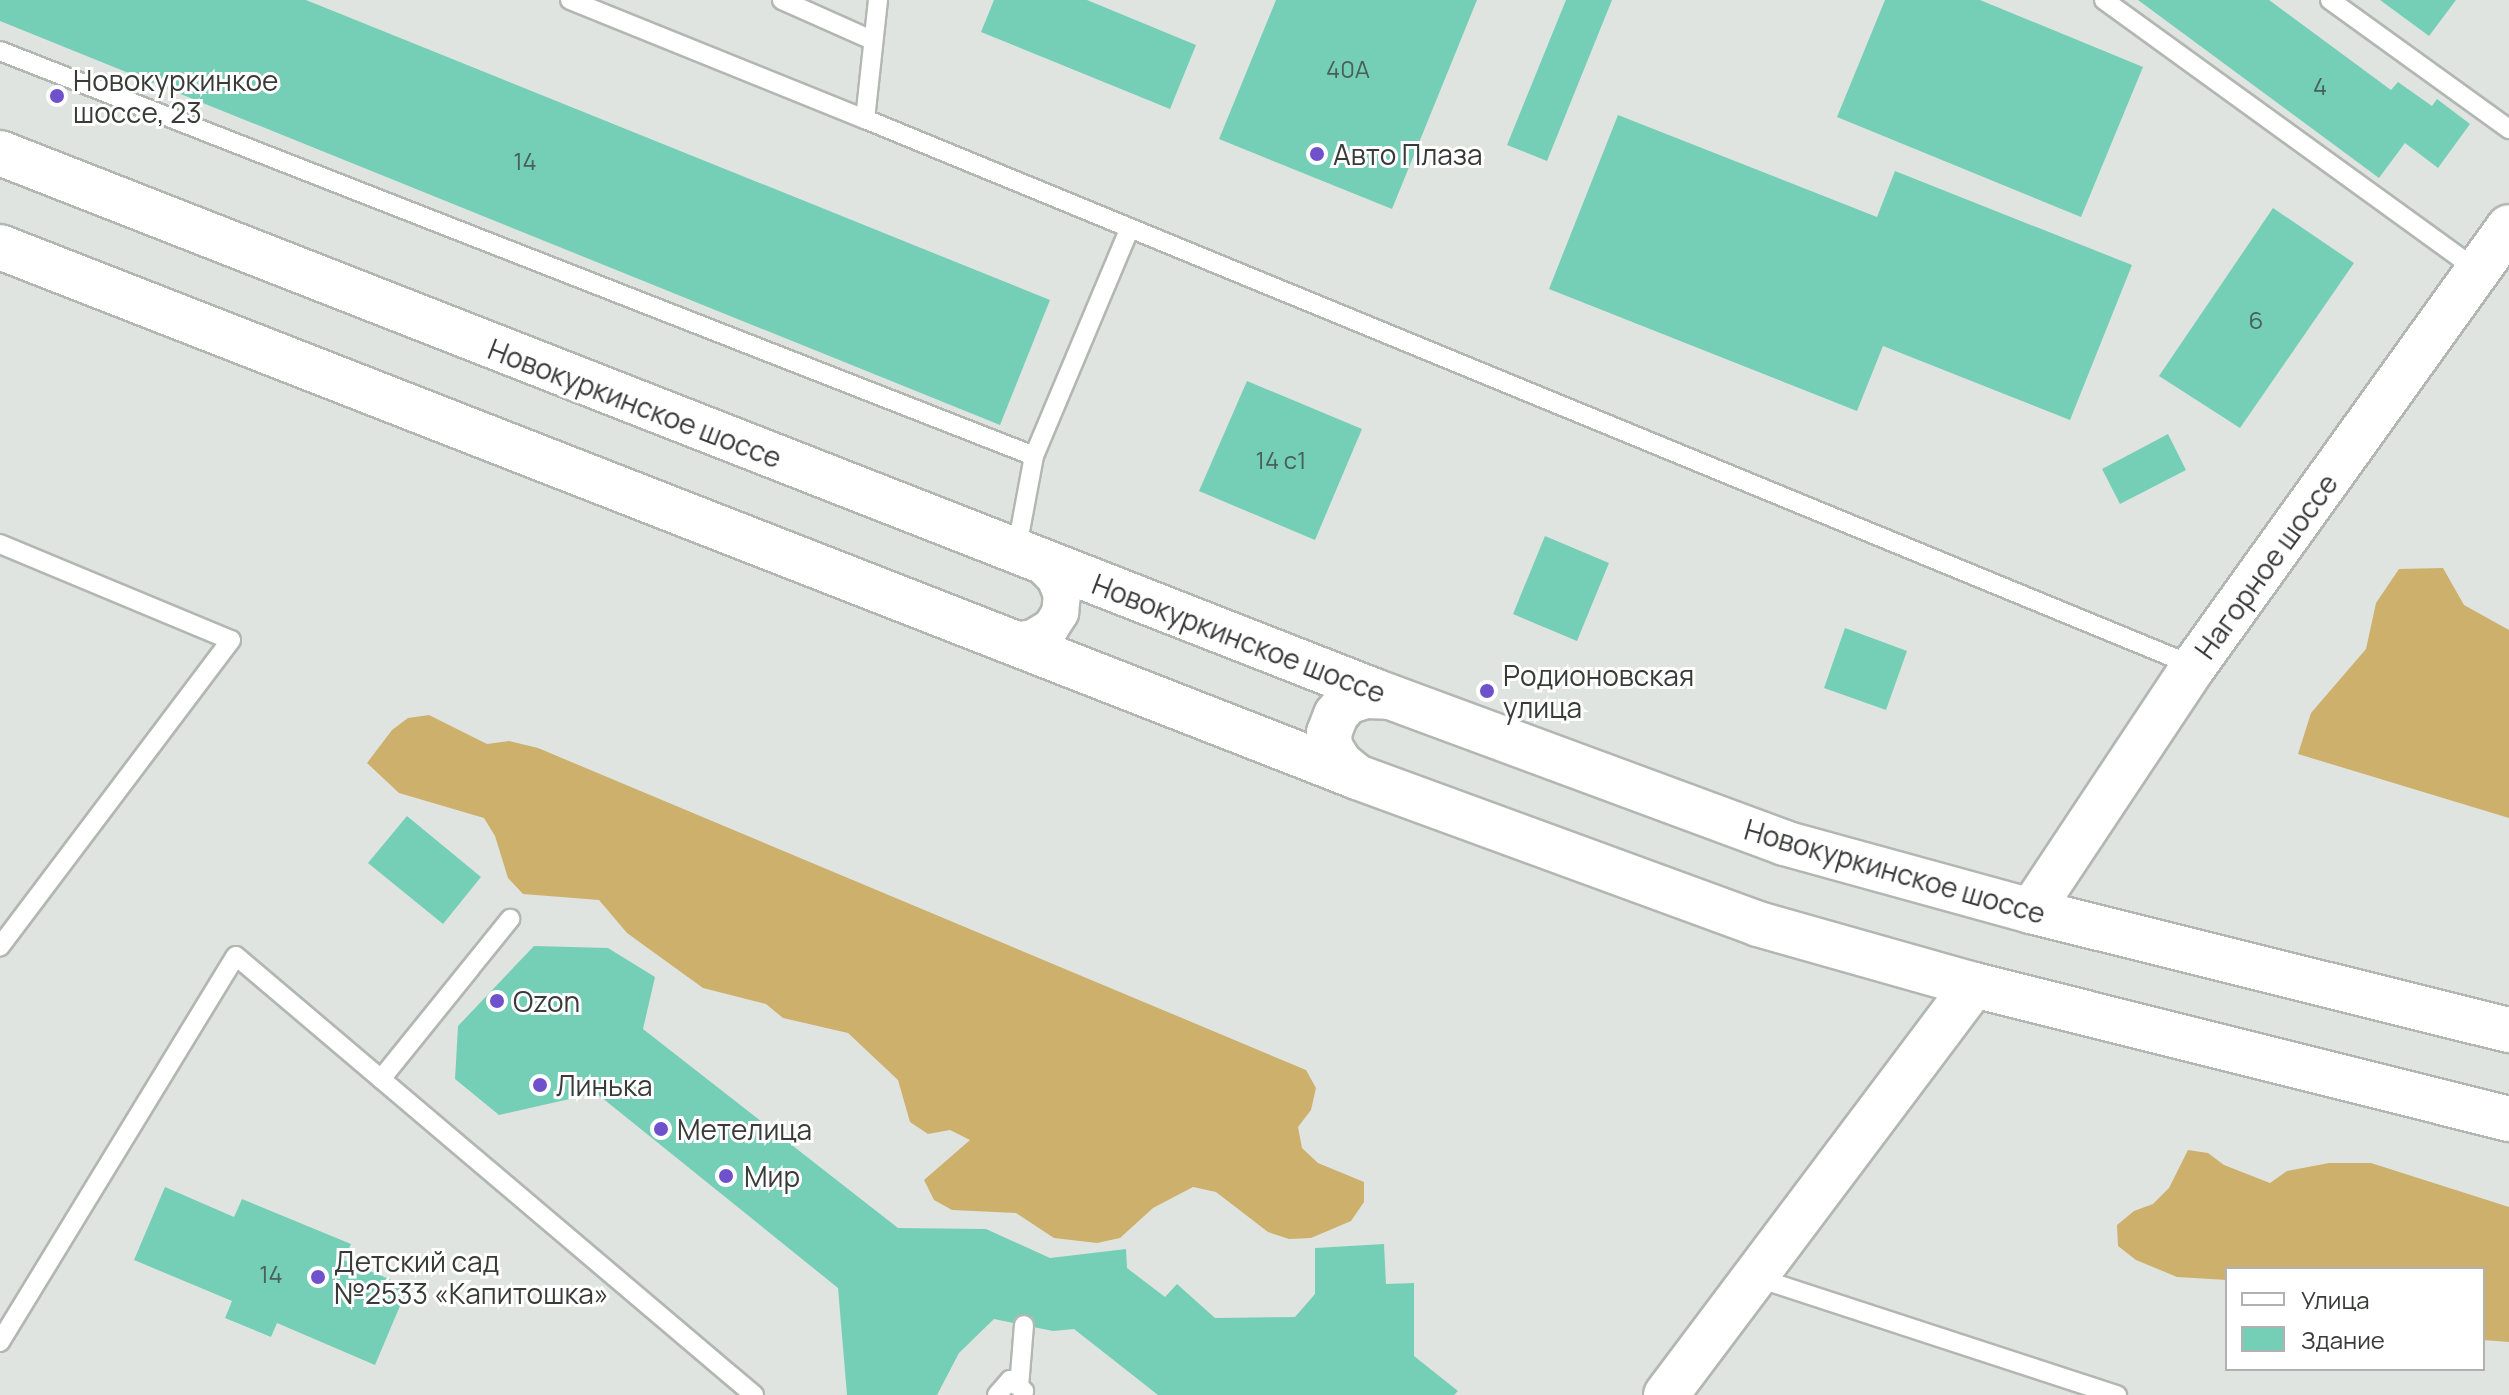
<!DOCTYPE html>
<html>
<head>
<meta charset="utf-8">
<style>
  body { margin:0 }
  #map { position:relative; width:2509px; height:1395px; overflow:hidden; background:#e0e4e0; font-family:Manrope,sans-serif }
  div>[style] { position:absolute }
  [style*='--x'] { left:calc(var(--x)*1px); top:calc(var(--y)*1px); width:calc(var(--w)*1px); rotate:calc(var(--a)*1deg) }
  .forest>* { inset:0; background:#cdb06b }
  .building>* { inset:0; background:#75cfb7 }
  .roads { filter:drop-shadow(2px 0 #b2b7b2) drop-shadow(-2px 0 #b2b7b2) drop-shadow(0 2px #b2b7b2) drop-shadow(0 -2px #b2b7b2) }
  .service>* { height:18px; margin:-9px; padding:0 9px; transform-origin:9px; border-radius:9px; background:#fff }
  .minor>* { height:36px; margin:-18px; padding:0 18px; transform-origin:18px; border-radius:18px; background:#fff }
  .tertiary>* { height:44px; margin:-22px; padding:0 22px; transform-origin:22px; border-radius:22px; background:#fff }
  .secondary>* { height:44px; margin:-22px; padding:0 22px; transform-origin:22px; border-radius:22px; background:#fff }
  .dots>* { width:22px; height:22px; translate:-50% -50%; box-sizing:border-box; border:4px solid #fff; border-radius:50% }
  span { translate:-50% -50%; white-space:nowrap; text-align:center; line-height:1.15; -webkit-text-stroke:6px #fff; paint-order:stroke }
  .number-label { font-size:24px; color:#486058 }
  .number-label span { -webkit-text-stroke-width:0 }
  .poi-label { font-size:28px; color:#393b39 }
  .left { translate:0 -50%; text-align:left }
  .street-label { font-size:28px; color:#393b39 }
  .legend { position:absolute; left:2225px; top:1267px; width:260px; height:104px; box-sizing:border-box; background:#fff; border:2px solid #b0b1b0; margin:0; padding:10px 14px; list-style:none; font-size:24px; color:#393b39 }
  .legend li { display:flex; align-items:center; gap:16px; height:40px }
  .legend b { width:40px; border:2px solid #b0b1b0 }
</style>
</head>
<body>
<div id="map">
  <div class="forest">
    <div style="clip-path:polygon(2443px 568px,2464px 605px,2509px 630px,2509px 818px,2298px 754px,2311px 713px,2366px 649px,2376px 603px,2399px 569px)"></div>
    <div style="clip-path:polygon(429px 715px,487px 744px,509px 741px,538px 748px,1306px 1070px,1316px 1088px,1311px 1110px,1298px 1127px,1302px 1148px,1318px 1163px,1364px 1182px,1364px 1202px,1351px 1221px,1311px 1238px,1289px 1239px,1268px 1232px,1216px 1192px,1193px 1187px,1153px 1208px,1120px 1238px,1097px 1243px,1054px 1238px,1016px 1213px,952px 1210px,934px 1200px,924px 1180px,970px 1140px,950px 1130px,928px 1134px,910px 1122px,898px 1080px,848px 1033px,783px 1018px,766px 1004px,703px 988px,627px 933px,599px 900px,523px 894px,508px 878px,495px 836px,484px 818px,399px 793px,367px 763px,392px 730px,408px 718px)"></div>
    <div style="clip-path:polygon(2188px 1150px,2208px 1153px,2224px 1165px,2270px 1183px,2287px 1171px,2329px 1163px,2371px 1163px,2509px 1207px,2509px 1342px,2483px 1340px,2483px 1269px,2227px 1269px,2227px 1280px,2177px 1277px,2136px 1260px,2118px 1246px,2117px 1225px,2134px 1211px,2153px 1204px,2169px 1188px)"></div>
  </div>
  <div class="building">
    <div style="clip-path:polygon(0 0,306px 0,1050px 300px,1000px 425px,0 21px)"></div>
    <div style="clip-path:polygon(994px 0,1087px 0,1196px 45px,1170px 109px,981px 32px)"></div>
    <div style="clip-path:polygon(1276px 0,1477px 0,1392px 209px,1219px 139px)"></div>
    <div style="clip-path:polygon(1566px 0,1612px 0,1547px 161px,1507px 145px)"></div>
    <div style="clip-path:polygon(1885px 0,1980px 0,2143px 67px,2081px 217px,1837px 117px)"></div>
    <div style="clip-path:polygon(2138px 0,2269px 0,2391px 90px,2398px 82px,2432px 106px,2437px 99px,2470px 124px,2438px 168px,2405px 143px,2379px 178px)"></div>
    <div style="clip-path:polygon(2380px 0,2456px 0,2429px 36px)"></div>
    <div style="clip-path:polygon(1618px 115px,1877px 217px,1895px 171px,2132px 265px,2070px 420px,1883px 346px,1857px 411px,1549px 289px)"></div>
    <div style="clip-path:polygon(2273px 208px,2354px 263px,2240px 428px,2159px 376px)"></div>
    <div style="clip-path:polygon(1247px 381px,1362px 429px,1315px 540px,1199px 491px)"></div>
    <div style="clip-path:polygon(2168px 434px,2186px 470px,2120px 504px,2102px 469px)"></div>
    <div style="clip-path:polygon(1545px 536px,1609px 563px,1577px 641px,1513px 614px)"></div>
    <div style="clip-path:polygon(1845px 628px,1907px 651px,1886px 710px,1824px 688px)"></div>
    <div style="clip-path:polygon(407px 816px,481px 877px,443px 924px,368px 863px)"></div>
    <div style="clip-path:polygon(534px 946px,608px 948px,655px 977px,643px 1029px,898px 1228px,986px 1229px,1050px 1258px,1126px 1249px,1127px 1268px,1165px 1297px,1177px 1284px,1215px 1318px,1295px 1317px,1315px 1294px,1315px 1248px,1384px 1244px,1386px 1284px,1414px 1283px,1414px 1356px,1458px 1391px,1454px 1395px,1158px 1395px,1074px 1329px,1053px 1331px,994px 1319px,959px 1353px,937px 1395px,847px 1395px,838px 1288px,596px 1093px,499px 1115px,455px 1079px,458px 1026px)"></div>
    <div style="clip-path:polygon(165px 1187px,234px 1217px,242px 1199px,351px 1244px,344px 1260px,408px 1287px,375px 1365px,277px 1323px,271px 1337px,225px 1318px,232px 1301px,134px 1260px)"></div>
  </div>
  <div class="roads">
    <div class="service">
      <div style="--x:570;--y:0;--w:318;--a:22"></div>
      <div style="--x:782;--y:0;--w:98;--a:24"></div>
      <div style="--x:878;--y:0;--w:120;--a:96.2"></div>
      <div style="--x:865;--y:119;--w:1437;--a:22.37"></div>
      <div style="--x:2104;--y:0;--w:462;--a:35.9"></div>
      <div style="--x:2330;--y:0;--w:221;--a:35.8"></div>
      <div style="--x:0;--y:51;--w:1110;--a:21.39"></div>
      <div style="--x:1034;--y:456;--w:98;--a:100.6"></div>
      <div style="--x:1034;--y:456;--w:247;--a:-67.2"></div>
      <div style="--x:0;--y:544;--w:250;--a:22.6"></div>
      <div style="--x:231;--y:640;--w:384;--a:127"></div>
      <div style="--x:381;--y:1079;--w:206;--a:-51.1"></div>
      <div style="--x:1755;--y:1277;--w:381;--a:18.1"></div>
      <div style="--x:0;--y:1342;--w:452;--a:-58.6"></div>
      <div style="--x:236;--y:956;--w:679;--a:40.28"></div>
      <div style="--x:1019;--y:1387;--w:62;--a:-85.4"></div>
      <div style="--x:997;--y:1395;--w:20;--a:-49"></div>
      <div style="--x:1010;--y:1380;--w:18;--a:38"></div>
    </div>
    <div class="minor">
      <div style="--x:1008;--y:642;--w:25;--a:-9"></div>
      <div style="--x:1033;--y:638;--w:21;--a:-31"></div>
      <div style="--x:1051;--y:627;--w:17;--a:-57"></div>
      <div style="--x:1060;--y:613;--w:18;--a:-84"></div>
      <div style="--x:1062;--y:595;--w:18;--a:-112"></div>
      <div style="--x:1055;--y:578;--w:25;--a:-135"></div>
    </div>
    <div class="tertiary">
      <div style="--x:1357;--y:777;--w:22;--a:-141"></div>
      <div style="--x:1340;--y:763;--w:19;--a:-122"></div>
      <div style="--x:1330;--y:747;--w:14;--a:-94"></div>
      <div style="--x:1329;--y:733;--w:19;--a:-69"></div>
      <div style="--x:1336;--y:715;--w:17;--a:-50"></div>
      <div style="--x:1347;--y:702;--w:19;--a:-18"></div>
      <div style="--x:1365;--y:696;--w:24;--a:2"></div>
      <div style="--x:2031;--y:911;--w:294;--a:-56.4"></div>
      <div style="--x:2194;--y:666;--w:540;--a:-54.34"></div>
      <div style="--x:1666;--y:1395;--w:513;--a:-53.09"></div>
    </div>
    <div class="secondary">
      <div style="--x:0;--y:153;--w:1476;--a:21.38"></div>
      <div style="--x:1374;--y:691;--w:437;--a:20.3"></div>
      <div style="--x:1784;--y:843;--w:256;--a:15.4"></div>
      <div style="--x:2031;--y:911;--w:493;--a:14"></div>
      <div style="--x:0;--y:247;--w:1457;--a:21.33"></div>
      <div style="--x:1357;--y:777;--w:427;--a:20.1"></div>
      <div style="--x:1758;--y:924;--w:224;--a:15.8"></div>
      <div style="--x:1974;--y:985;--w:552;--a:14.06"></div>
    </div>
  </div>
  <div class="dots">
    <div style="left:57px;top:96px;background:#6f52cb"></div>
    <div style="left:1317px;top:154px;background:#6f52cb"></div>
    <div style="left:1487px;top:691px;background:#6f52cb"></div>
    <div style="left:497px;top:1001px;background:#6f52cb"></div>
    <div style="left:540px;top:1085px;background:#6f52cb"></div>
    <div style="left:661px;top:1129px;background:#6f52cb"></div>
    <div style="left:726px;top:1176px;background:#6f52cb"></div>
    <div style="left:318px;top:1277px;background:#6f52cb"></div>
  </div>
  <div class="number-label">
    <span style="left:1348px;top:69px">40А</span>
    <span style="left:2320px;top:86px">4</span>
    <span style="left:525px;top:161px">14</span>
    <span style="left:2256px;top:320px">6</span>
    <span style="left:1281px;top:460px">14 с1</span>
    <span style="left:271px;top:1274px">14</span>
  </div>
  <div class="poi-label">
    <span class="left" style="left:73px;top:96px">Новокуркинкое<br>шоссе, 23</span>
    <span class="left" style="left:1333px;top:154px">Авто Плаза</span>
    <span class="left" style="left:1503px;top:691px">Родионовская<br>улица</span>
    <span class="left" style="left:513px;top:1001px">Ozon</span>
    <span class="left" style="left:556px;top:1085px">Линька</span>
    <span class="left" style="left:677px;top:1129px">Метелица</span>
    <span class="left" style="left:744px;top:1176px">Мир</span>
    <span class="left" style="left:334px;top:1277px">Детский сад<br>№2533 «Капитошка»</span>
  </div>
  <div class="street-label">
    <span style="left:635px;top:403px;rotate:21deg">Новокуркинское шоссе</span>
    <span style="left:2266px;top:566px;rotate:-54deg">Нагорное шоссе</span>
    <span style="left:1239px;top:638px;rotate:21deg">Новокуркинское шоссе</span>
    <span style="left:1895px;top:871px;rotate:16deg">Новокуркинское шоссе</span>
  </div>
  <ul class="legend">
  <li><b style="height:10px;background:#fff"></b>Улица</li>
  <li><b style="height:22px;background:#75cfb7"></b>Здание</li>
  </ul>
</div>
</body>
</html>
